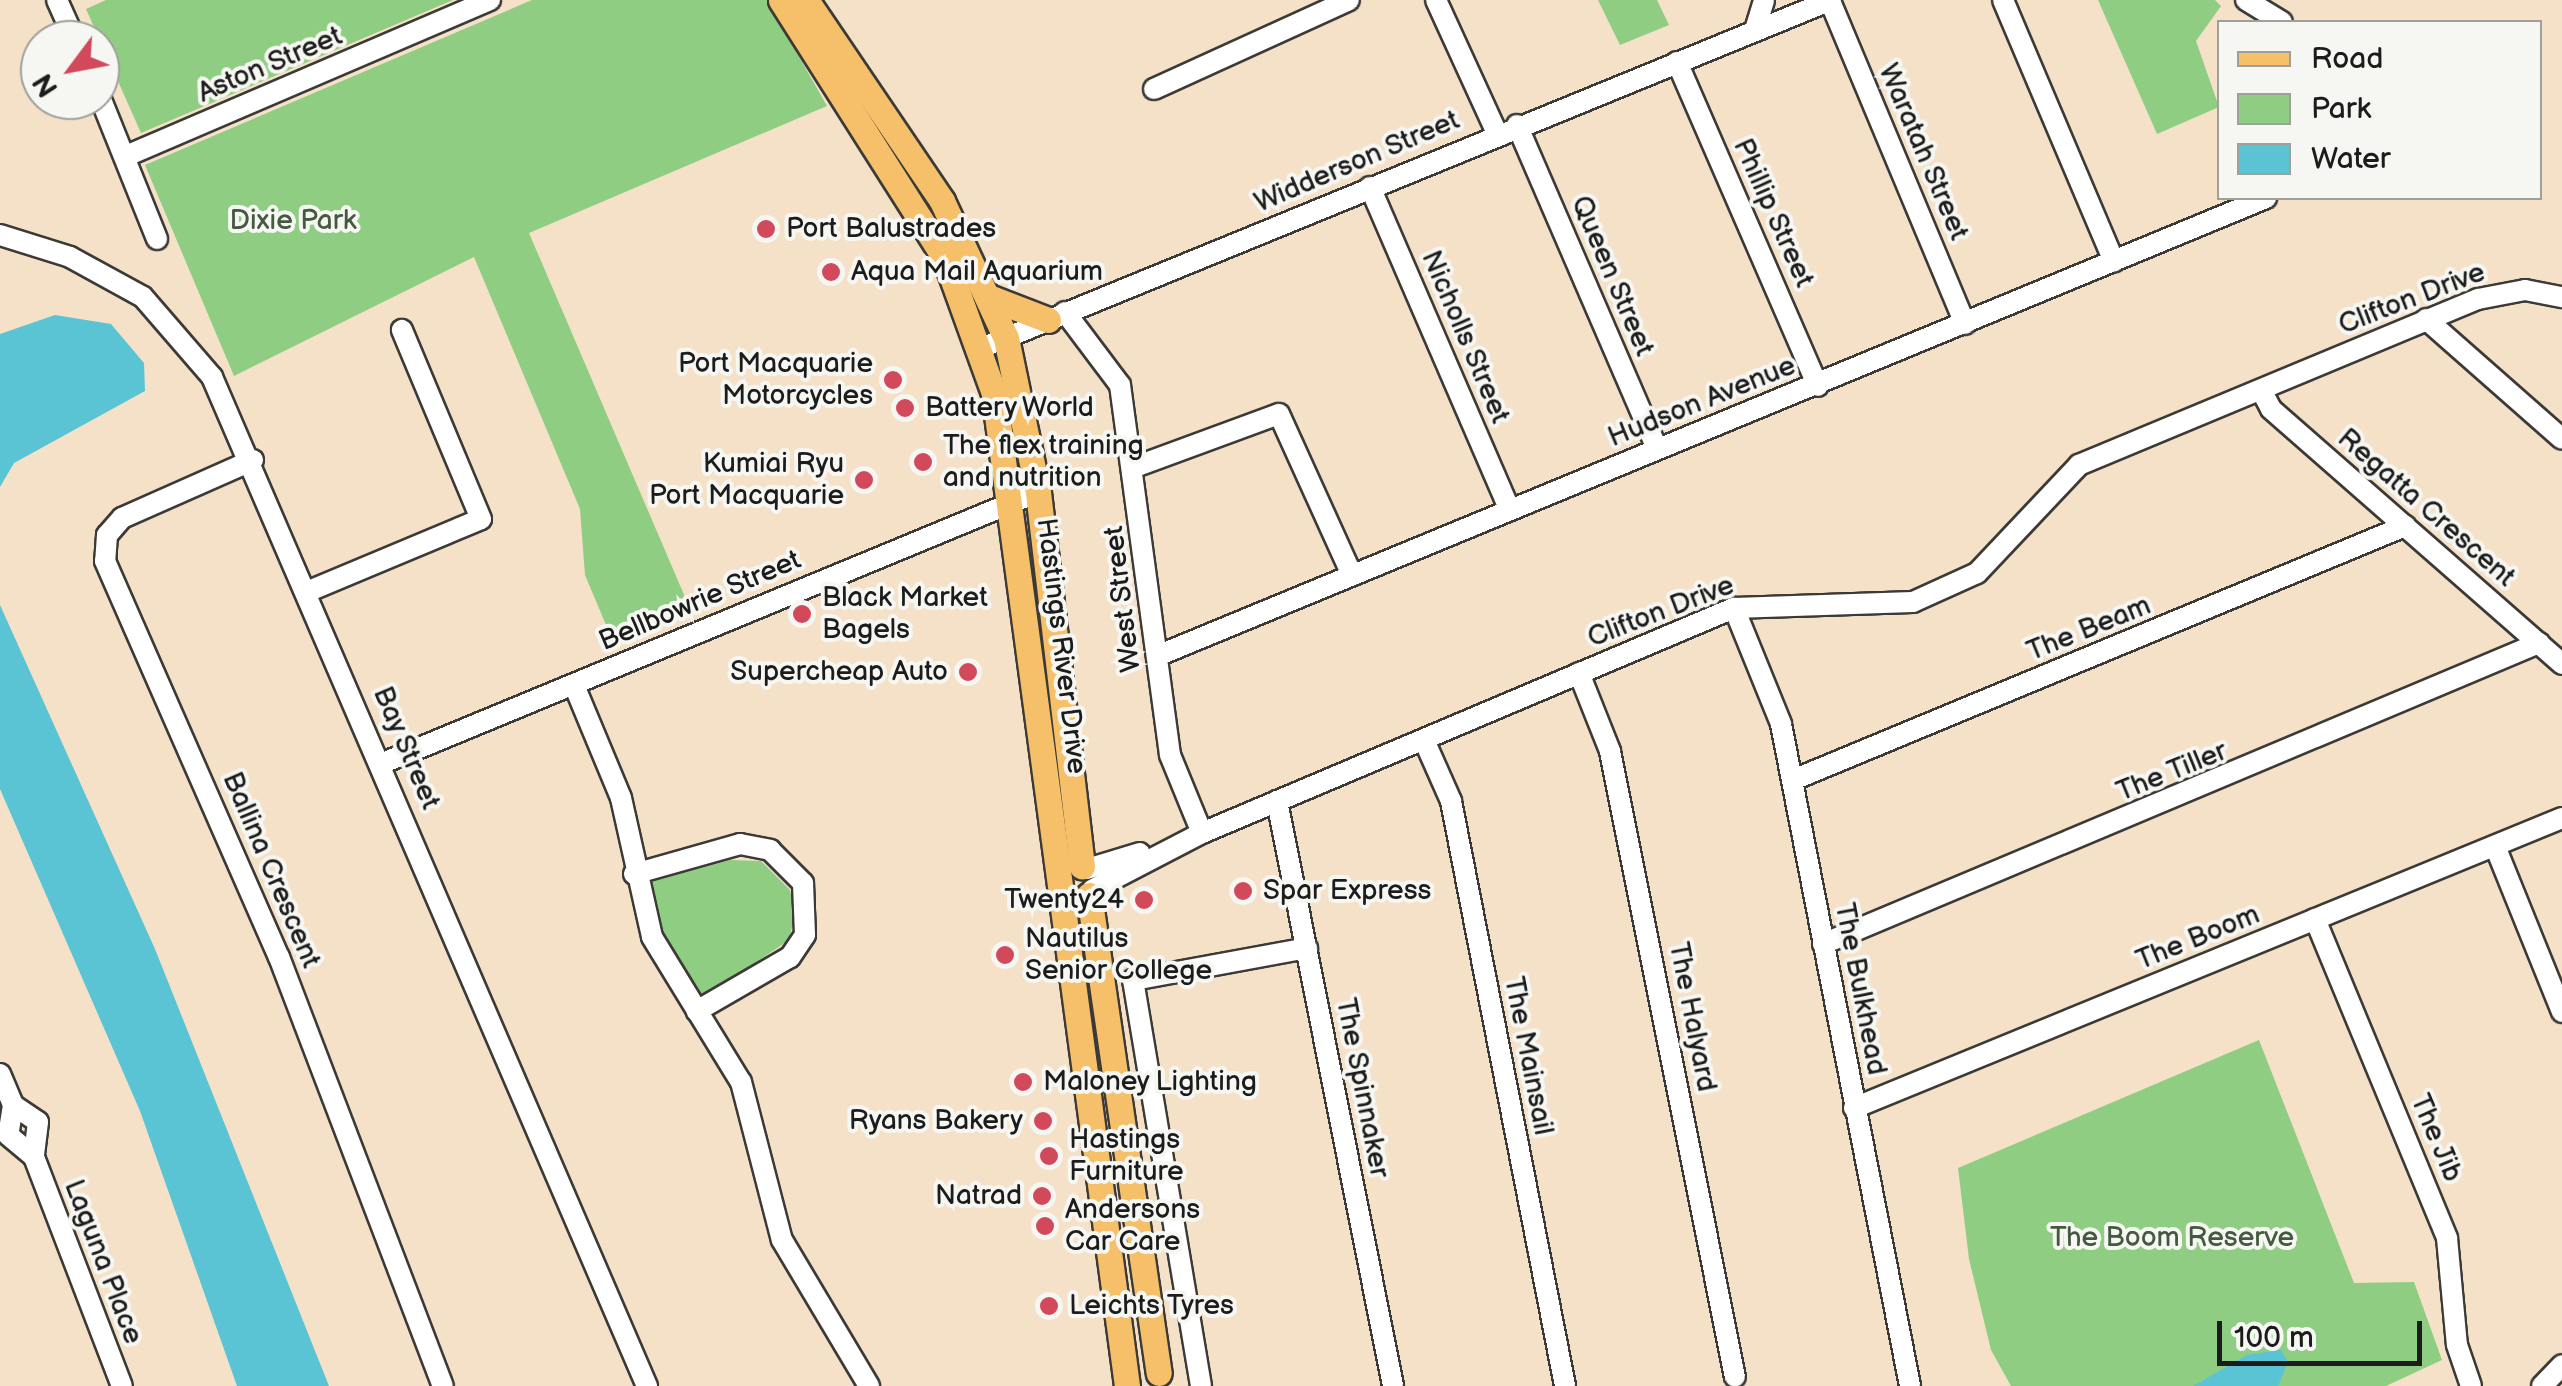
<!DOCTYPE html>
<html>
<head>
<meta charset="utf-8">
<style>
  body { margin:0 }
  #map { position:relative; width:2562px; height:1386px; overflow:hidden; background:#f4e1c8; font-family:"Balsamiq Sans",sans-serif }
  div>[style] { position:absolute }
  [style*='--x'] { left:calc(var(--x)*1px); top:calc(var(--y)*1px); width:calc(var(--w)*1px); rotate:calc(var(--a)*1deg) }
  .green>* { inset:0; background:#8fcd82 }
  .water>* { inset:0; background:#5ac4d4 }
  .roads { filter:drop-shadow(2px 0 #3c3a36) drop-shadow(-2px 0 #3c3a36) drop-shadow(0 2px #3c3a36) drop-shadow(0 -2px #3c3a36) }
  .minor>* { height:20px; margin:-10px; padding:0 10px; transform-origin:10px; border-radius:10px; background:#fff }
  .major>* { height:25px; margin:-12.5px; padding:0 12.5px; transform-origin:12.5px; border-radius:12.5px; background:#f6c06b }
  .dots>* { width:28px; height:28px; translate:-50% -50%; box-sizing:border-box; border:5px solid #f6f6f2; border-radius:50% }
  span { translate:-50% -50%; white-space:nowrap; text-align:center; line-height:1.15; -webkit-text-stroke:8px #f6f6f2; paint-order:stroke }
  .street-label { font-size:28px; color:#1c1c1c }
  .park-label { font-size:28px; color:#445a40 }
  .poi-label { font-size:28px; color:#1c1c1c }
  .left { translate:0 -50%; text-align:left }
  .right { translate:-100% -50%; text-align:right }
  .legend { position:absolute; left:2217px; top:20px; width:325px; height:180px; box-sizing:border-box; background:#f6f6f2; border:2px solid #9f9f9c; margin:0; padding:12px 18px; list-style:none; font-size:30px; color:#1c1c1c }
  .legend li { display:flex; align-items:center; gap:20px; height:50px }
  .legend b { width:50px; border:2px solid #9f9f9c }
  .north { position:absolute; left:20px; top:20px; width:100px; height:100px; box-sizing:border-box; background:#f6f6f2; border:2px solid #9f9f9c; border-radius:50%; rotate:238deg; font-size:28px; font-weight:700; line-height:40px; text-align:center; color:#1c1c1c }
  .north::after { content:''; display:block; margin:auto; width:35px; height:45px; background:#d1495b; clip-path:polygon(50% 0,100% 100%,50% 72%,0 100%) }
  .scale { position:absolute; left:2217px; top:1321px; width:205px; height:45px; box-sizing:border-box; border:5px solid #1c1c1c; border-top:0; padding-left:12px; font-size:30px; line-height:35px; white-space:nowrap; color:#1c1c1c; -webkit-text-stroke:8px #f6f6f2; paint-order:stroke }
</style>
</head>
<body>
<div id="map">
  <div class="green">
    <div style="clip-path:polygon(106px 0,453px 0,141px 133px,86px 9px)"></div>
    <div style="clip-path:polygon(532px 0,767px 0,827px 106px,529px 233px,691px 611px,614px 644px,585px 575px,580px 509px,474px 257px,234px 376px,145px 165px)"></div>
    <div style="clip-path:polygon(1598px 0,1657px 0,1669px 25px,1620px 45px)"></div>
    <div style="clip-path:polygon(2098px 0,2215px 0,2221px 6px,2196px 41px,2219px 107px,2157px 134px)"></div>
    <div style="clip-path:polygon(730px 860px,761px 861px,790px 890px,795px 915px,789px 940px,703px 998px,670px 952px,646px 883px)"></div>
    <div style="clip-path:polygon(2259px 1040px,2354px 1283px,2414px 1282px,2442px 1360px,2386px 1386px,2011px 1386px,1991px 1350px,1969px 1259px,1958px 1168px)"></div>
  </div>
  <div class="water">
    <div style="clip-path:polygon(55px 315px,111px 324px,144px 363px,145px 391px,14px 463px,0 487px,0 334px)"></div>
    <div style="clip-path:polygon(0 605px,155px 949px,329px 1386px,237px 1386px,140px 1111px,0 789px)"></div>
    <div style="clip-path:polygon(2281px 1350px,2288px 1362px,2278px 1386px,2193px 1386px,2247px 1355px)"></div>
  </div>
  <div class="roads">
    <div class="minor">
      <div style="--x:57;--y:0;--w:44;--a:65.8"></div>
      <div style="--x:1436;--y:0;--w:146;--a:65.4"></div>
      <div style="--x:2003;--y:0;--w:284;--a:67"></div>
      <div style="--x:2246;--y:0;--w:42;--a:31.4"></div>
      <div style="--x:1830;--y:1;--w:350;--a:67.3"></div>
      <div style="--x:1755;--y:30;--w:31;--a:-73"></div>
      <div style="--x:1677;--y:62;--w:353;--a:66.5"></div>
      <div style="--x:1154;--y:89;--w:214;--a:-24.5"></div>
      <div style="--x:100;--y:97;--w:153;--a:68.1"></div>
      <div style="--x:1517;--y:125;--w:352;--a:66.6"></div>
      <div style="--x:126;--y:156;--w:396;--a:-23.2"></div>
      <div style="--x:1370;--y:187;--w:352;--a:66.6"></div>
      <div style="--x:0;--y:235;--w:73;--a:17.4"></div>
      <div style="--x:70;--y:257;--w:83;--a:28.7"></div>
      <div style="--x:143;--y:297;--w:106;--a:49.2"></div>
      <div style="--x:212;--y:377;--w:1099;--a:66.68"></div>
      <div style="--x:1065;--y:312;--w:91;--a:53"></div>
      <div style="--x:1120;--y:385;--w:373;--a:82.3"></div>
      <div style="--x:1170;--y:755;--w:84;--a:67.7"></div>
      <div style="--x:2426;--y:319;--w:181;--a:41.4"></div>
      <div style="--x:981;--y:348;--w:918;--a:-22.26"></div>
      <div style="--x:2261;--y:390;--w:21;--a:62"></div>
      <div style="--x:2271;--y:409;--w:387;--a:41.2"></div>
      <div style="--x:253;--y:460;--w:143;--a:156.1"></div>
      <div style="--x:122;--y:518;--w:23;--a:131"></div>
      <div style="--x:107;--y:535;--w:26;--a:94"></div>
      <div style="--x:105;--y:561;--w:433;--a:66.3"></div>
      <div style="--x:279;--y:957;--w:459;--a:69.1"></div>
      <div style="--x:1135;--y:467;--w:153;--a:-20.2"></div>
      <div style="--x:1279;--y:414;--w:177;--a:65.6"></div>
      <div style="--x:309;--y:591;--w:186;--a:-22.7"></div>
      <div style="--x:481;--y:519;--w:205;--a:-112.7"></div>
      <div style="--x:1734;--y:608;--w:125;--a:67.9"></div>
      <div style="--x:1781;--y:724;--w:674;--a:78.97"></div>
      <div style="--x:1157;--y:656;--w:1200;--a:-22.44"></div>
      <div style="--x:1579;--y:673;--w:84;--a:68.3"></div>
      <div style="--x:1610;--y:751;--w:638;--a:78.71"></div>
      <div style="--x:574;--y:685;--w:122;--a:67.4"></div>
      <div style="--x:621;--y:798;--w:142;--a:77.4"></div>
      <div style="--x:652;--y:937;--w:170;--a:58.5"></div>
      <div style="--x:741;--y:1082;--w:163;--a:75.5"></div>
      <div style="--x:782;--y:1240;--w:170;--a:59.2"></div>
      <div style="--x:1424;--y:740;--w:67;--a:66.1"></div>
      <div style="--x:1451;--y:801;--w:596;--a:78.97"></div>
      <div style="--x:383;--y:763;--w:709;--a:-22.48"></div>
      <div style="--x:1793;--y:780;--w:663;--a:-22.54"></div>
      <div style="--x:1277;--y:801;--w:596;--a:78.78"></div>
      <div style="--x:2495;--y:846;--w:179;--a:68"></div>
      <div style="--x:1087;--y:869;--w:55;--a:-16.8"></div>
      <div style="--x:634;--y:874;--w:110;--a:-15.8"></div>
      <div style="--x:740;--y:844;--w:31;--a:11"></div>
      <div style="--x:770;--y:850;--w:47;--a:45"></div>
      <div style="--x:803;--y:883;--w:52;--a:87.8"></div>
      <div style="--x:805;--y:935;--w:27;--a:124"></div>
      <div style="--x:790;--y:957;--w:108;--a:149.9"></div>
      <div style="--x:1092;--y:890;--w:124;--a:-27.4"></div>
      <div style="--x:1202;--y:833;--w:578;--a:-22.93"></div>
      <div style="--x:1734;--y:608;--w:179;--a:-1.9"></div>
      <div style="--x:1913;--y:602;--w:70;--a:-24.4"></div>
      <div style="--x:1977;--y:573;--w:149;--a:-46.6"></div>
      <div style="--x:2079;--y:465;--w:432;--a:-22.6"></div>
      <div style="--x:2478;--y:299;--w:48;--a:-10.8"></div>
      <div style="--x:2525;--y:290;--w:38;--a:11"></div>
      <div style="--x:2315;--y:919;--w:345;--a:67.5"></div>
      <div style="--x:2447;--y:1238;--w:107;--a:84.7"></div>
      <div style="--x:2457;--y:1345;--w:43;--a:71.1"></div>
      <div style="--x:1823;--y:944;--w:777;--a:-22.8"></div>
      <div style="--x:0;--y:1074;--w:34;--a:67"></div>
      <div style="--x:13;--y:1105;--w:30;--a:99"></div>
      <div style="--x:8;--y:1135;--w:34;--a:40"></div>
      <div style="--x:34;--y:1157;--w:245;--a:69"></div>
      <div style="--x:13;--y:1105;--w:30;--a:34"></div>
      <div style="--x:38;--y:1122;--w:35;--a:97"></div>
      <div style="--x:1854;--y:1108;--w:765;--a:-22.27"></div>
      <div style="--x:1201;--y:1386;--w:412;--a:-99.5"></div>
      <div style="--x:1133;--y:980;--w:177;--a:-10.4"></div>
      <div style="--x:2542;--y:1386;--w:29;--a:-46"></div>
    </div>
    <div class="major">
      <div style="--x:781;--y:0;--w:306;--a:57.6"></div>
      <div style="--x:945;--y:258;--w:144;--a:70.1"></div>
      <div style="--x:994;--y:393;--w:1002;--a:82.37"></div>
      <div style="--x:806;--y:0;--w:243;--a:55.9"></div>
      <div style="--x:942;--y:201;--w:151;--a:65"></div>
      <div style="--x:1006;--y:338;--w:157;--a:78.3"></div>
      <div style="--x:1038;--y:492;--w:377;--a:83.3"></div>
      <div style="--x:991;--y:298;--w:61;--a:21.1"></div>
      <div style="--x:1089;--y:895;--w:483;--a:81.7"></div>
    </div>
  </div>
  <div class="dots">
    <div style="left:766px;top:229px;background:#d1495b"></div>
    <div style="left:831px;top:272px;background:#d1495b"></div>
    <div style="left:893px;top:380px;background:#d1495b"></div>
    <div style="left:905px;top:408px;background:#d1495b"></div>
    <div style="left:923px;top:462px;background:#d1495b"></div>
    <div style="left:864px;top:480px;background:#d1495b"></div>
    <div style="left:802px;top:614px;background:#d1495b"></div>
    <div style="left:968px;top:672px;background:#d1495b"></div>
    <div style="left:1243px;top:891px;background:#d1495b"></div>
    <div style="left:1144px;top:900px;background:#d1495b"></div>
    <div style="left:1005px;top:955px;background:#d1495b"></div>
    <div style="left:1023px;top:1082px;background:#d1495b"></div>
    <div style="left:1043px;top:1121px;background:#d1495b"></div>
    <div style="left:1049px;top:1156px;background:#d1495b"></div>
    <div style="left:1042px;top:1196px;background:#d1495b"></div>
    <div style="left:1045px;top:1226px;background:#d1495b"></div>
    <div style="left:1049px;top:1306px;background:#d1495b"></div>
  </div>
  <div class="street-label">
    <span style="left:270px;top:65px;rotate:-23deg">Aston Street</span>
    <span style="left:1923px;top:152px;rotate:67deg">Waratah Street</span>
    <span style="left:1357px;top:162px;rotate:-23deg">Widderson Street</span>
    <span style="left:1773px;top:213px;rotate:66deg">Phillip Street</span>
    <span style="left:1612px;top:276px;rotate:67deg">Queen Street</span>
    <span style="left:2412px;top:299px;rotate:-21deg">Clifton Drive</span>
    <span style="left:1465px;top:337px;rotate:67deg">Nicholls Street</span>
    <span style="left:1702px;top:402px;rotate:-22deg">Hudson Avenue</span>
    <span style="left:2426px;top:508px;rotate:41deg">Regatta Crescent</span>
    <span style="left:1123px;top:599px;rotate:-97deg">West Street</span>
    <span style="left:700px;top:601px;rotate:-23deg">Bellbowrie Street</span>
    <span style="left:1661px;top:612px;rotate:-21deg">Clifton Drive</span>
    <span style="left:2089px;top:629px;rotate:-22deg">The Beam</span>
    <span style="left:1061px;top:646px;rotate:83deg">Hastings River Drive</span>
    <span style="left:406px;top:748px;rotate:67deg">Bay Street</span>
    <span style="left:2172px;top:772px;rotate:-22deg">The Tiller</span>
    <span style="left:271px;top:870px;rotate:67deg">Ballina Crescent</span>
    <span style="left:2198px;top:938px;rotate:-22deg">The Boom</span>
    <span style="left:1860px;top:989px;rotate:79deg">The Bulkhead</span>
    <span style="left:1692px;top:1017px;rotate:79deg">The Halyard</span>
    <span style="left:1528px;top:1056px;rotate:79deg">The Mainsail</span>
    <span style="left:1362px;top:1088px;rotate:79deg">The Spinnaker</span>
    <span style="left:2436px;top:1138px;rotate:67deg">The Jib</span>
    <span style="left:103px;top:1262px;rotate:69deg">Laguna Place</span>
  </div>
  <div class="park-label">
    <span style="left:293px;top:221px">Dixie Park</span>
    <span style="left:2172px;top:1238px">The Boom Reserve</span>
  </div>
  <div class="poi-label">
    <span class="left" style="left:786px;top:229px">Port Balustrades</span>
    <span class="left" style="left:851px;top:272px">Aqua Mail Aquarium</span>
    <span class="right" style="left:873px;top:380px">Port Macquarie<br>Motorcycles</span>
    <span class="left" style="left:925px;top:408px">Battery World</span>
    <span class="left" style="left:943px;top:462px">The flex training<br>and nutrition</span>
    <span class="right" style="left:844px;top:480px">Kumiai Ryu<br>Port Macquarie</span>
    <span class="left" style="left:822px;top:614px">Black Market<br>Bagels</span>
    <span class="right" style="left:948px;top:672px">Supercheap Auto</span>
    <span class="left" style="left:1263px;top:891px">Spar Express</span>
    <span class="right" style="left:1124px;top:900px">Twenty24</span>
    <span class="left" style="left:1025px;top:955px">Nautilus<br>Senior College</span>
    <span class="left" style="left:1043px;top:1082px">Maloney Lighting</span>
    <span class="right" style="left:1023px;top:1121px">Ryans Bakery</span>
    <span class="left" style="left:1069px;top:1156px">Hastings<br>Furniture</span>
    <span class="right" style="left:1022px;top:1196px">Natrad</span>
    <span class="left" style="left:1065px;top:1226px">Andersons<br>Car Care</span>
    <span class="left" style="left:1069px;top:1306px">Leichts Tyres</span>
  </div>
  <ul class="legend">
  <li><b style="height:12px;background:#f6c06b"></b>Road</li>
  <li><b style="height:28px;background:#8fcd82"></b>Park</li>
  <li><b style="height:28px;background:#5ac4d4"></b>Water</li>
  </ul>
  <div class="north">N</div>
  <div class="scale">100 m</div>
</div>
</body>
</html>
